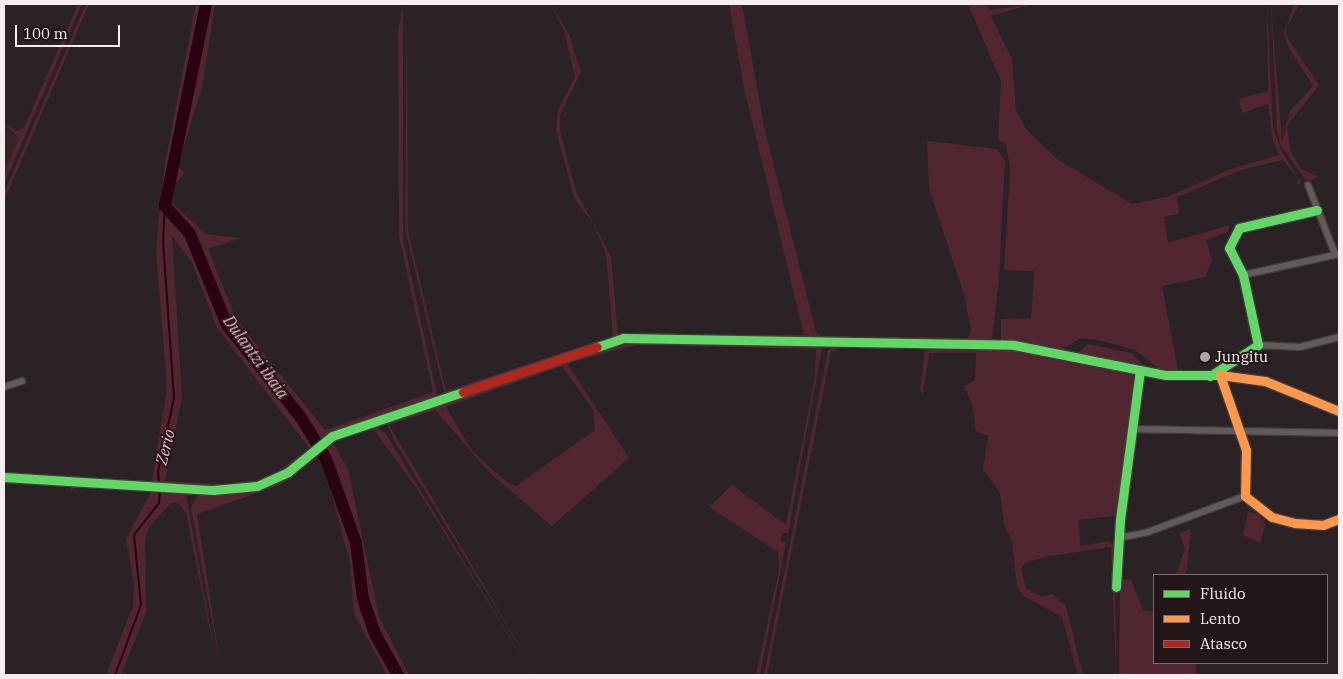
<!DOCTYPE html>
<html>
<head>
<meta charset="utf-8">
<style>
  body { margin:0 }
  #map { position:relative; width:1343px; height:679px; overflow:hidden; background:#2a2224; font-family:"IBM Plex Serif",serif }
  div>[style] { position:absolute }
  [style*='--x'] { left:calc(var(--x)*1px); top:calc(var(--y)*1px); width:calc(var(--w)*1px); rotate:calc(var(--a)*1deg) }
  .built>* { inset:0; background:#362427 }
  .green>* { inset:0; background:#512631 }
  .stream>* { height:2px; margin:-1px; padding:0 1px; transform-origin:1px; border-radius:1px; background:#2a0310 }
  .river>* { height:12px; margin:-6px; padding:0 6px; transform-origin:6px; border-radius:6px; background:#2a0310 }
  .roads { filter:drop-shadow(1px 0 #433d3e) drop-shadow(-1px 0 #433d3e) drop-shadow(0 1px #433d3e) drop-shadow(0 -1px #433d3e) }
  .street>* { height:6px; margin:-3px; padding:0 3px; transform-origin:3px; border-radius:3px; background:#615b5c }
  .fast>* { height:9px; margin:-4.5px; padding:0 4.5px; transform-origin:4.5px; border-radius:4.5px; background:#63d668 }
  .slow>* { height:9px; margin:-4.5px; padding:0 4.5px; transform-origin:4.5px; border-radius:4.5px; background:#ff974d }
  .jam>* { height:9px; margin:-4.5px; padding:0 4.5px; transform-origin:4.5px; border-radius:4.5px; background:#b3261e }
  .dots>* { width:14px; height:14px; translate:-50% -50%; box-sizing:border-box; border:2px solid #231619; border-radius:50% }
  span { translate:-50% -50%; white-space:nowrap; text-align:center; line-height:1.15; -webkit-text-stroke:4px #231619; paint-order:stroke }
  .poi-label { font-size:15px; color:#f7edef }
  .left { translate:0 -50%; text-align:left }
  .water-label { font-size:16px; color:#f6b8c5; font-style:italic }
  .frame { position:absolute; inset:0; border:5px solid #f7edef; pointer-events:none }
  .legend { position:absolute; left:1153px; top:574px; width:175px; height:90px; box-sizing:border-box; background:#231619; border:1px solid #786c6f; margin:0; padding:6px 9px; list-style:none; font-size:15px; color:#f7edef }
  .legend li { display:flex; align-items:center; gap:10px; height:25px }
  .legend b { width:25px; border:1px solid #786c6f }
  .scale { position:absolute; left:15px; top:25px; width:105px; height:22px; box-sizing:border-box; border:2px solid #f7edef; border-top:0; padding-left:6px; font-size:15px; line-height:18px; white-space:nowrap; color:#f7edef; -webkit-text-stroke:4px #231619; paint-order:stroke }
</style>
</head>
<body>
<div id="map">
  <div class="built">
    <div style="clip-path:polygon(4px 128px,19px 138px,4px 174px)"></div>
  </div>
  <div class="green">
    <div style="clip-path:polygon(78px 4px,82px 4px,4px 184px,4px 174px,19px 138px,4px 124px,18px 131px,24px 128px)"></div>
    <div style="clip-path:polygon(86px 4px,89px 4px,4px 201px,4px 193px)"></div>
    <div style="clip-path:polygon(evenodd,196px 4px,215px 4px,203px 83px,178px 166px,184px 173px,171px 190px,173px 204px,206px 234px,241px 238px,208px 249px,236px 319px,325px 430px,433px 392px,399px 236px,398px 32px,403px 4px,403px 239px,437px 395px,324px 437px,295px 464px,264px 481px,231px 487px,75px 479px,152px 481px,167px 388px,156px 252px,159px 216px,165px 163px,196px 4px,172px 236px,192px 262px,217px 328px,309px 448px,273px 475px,240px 485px,165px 481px,182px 397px,172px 236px)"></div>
    <div style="clip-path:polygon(407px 4px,408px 232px,446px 391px,613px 336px,606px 254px,592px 222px,574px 198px,556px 130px,558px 110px,575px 77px,564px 31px,551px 4px,569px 34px,581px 72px,560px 115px,560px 132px,576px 191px,611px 257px,618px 334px,804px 335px,744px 88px,729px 4px,742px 4px,764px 126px,816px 332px,821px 336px,968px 338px,971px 331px,964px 294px,929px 188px,927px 141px,997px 149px,1005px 160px,999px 279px,992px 339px,627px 339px,445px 395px,405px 229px)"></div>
    <div style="clip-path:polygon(968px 4px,985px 4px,990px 10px,1033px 4px,991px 16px,1012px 59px,1016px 110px,1026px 129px,1057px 159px,1132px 204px,1167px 197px,1228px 170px,1279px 155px,1273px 142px,1268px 104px,1242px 113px,1239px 99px,1268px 91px,1267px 4px,1273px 127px,1281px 150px,1301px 183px,1297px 184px,1298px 178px,1283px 160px,1241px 170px,1177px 197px,1179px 214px,1164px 217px,1168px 243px,1229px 225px,1228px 232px,1206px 240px,1212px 261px,1205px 277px,1162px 286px,1178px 370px,1160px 370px,1135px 350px,1098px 340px,1081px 338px,1061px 350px,1001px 340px,1001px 319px,1031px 318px,1034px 271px,1004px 270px,1010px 169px,1006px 144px,998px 140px,1001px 81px)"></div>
    <div style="clip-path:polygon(1271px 4px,1282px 141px,1290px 111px,1313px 86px,1287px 45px,1284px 33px,1294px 4px,1300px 4px,1286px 28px,1287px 37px,1319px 85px,1287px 126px,1290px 150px,1301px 169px,1318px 177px,1310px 181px,1307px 182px,1280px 144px,1277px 131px)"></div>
    <div style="clip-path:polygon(evenodd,681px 342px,818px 344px,822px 348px,788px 533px,782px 533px,781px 541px,786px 543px,760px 675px,756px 675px,779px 571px,778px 552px,709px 507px,732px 485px,786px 525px,815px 378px,816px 349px,636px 345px,571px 362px,568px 365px,629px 458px,552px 526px,490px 473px,435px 410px,389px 425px,537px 675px,395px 442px,385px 420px,605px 348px,632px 343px,681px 342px,562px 366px,593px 410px,595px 430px,516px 486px,509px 484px,472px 451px,446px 407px,562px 366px)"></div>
    <div style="clip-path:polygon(1088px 344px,1131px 353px,1144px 365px,1078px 353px)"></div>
    <div style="clip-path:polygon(836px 345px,1036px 350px,1136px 374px,1116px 516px,1079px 520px,1080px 546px,1109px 541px,1115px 547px,1116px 675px,1111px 547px,1050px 556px,1025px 563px,1021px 569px,1026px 588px,1043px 597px,1052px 594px,1066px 606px,1083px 675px,1078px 675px,1062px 617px,1022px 595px,1017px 585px,1012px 541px,1004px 524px,1000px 493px,983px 469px,988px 436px,976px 431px,972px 404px,964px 386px,975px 380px,976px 353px,929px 353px,923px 394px,920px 390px,925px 349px,843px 347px,831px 352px,767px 675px,764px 675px,828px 350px)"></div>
    <div style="clip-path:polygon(375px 424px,386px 434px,533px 675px,417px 489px,372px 427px,333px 443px,348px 469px,379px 617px,409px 675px,387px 675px,354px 614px,350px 562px,321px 455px,282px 484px,197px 514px,222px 675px,191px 508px,195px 499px,200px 493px,255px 489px,327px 442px)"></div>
    <div style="clip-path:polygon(72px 485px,183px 492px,186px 495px,219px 675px,186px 513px,179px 504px,172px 502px,149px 527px,145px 540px,146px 613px,121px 675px,106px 675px,133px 606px,134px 584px,126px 539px,151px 492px,77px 487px,70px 491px)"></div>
    <div style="clip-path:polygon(1248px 512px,1257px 513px,1266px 524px,1260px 543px,1243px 535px)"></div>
    <div style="clip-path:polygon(1191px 529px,1187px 570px,1184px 575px,1176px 575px,1185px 549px,1180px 533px)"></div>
    <div style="clip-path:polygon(1120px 579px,1131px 580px,1143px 610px,1154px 612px,1154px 663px,1195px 663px,1197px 675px,1119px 675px)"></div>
  </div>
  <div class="stream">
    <div style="--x:159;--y:485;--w:13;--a:-94"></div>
    <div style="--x:158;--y:472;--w:76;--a:-77.8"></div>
    <div style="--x:174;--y:398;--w:158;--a:-94"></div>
    <div style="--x:163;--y:240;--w:34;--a:-87"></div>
    <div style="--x:115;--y:675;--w:75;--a:-69.6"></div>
    <div style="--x:141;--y:605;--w:70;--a:-95.7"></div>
    <div style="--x:134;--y:535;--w:41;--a:-52"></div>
    <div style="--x:159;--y:503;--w:14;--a:-86"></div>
  </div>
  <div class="river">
    <div style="--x:206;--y:4;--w:206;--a:101.5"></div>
    <div style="--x:165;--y:206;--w:38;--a:48"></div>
    <div style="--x:190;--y:234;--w:98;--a:67.9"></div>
    <div style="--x:227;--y:325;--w:120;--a:51.4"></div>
    <div style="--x:302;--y:419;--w:47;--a:59"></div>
    <div style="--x:326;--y:459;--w:89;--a:70.3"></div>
    <div style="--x:356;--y:543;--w:56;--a:82.9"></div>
    <div style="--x:363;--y:599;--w:37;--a:71"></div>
    <div style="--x:375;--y:634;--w:47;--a:60.7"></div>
  </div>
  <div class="roads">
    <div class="street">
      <div style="--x:1308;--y:185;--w:74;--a:68.6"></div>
      <div style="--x:1243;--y:275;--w:98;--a:-12.3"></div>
      <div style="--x:1258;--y:345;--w:42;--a:2.7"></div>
      <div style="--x:1300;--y:347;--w:40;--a:-14.4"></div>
      <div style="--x:4;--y:387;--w:19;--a:-18"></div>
      <div style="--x:1133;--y:429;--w:206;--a:1.1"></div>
      <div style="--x:1118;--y:538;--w:31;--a:-11"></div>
      <div style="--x:1148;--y:532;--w:103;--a:-20.4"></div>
    </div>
    <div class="fast">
      <div style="--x:597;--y:347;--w:28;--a:-19"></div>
      <div style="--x:623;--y:338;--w:391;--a:1"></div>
      <div style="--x:1014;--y:345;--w:155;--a:11.2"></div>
      <div style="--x:1166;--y:375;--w:54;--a:0"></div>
      <div style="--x:1210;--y:376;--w:57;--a:-32.9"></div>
      <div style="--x:1258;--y:345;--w:72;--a:-102.1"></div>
      <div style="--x:1243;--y:275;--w:30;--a:-117"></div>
      <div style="--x:1229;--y:248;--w:22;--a:-63"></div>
      <div style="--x:1239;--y:228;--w:80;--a:-13"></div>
      <div style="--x:4;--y:477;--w:209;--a:3.6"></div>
      <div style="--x:213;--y:490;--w:44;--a:-5.2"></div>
      <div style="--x:257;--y:486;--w:34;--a:-24"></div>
      <div style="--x:288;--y:472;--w:57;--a:-39.3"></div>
      <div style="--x:332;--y:436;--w:138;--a:-18.6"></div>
      <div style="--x:1116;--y:587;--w:67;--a:-86.6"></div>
      <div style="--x:1120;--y:520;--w:151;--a:-82.4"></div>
    </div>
    <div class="slow">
      <div style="--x:1220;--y:375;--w:79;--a:70.9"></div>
      <div style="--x:1246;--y:450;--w:46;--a:91.2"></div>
      <div style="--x:1245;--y:496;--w:34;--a:38"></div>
      <div style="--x:1272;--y:517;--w:24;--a:15"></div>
      <div style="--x:1295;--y:523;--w:28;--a:4"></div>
      <div style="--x:1323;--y:525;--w:17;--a:-21"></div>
      <div style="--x:1220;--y:375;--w:45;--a:7.6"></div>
      <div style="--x:1265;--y:381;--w:80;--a:22.1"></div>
    </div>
    <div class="jam">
      <div style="--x:463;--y:392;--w:141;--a:-18.6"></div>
    </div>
  </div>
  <div class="dots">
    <div style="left:1205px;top:357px;background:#afa6a8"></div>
  </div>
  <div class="poi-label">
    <span class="left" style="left:1215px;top:357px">Jungitu</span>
  </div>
  <div class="water-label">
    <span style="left:256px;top:357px;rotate:54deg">Dulantzi ibaia</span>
    <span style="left:165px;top:447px;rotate:-76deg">Zerio</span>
  </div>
  <div class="frame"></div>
  <ul class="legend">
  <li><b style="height:6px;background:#63d668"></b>Fluido</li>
  <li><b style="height:6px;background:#ff974d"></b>Lento</li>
  <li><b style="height:6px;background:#b3261e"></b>Atasco</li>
  </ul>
  <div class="scale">100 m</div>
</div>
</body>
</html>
